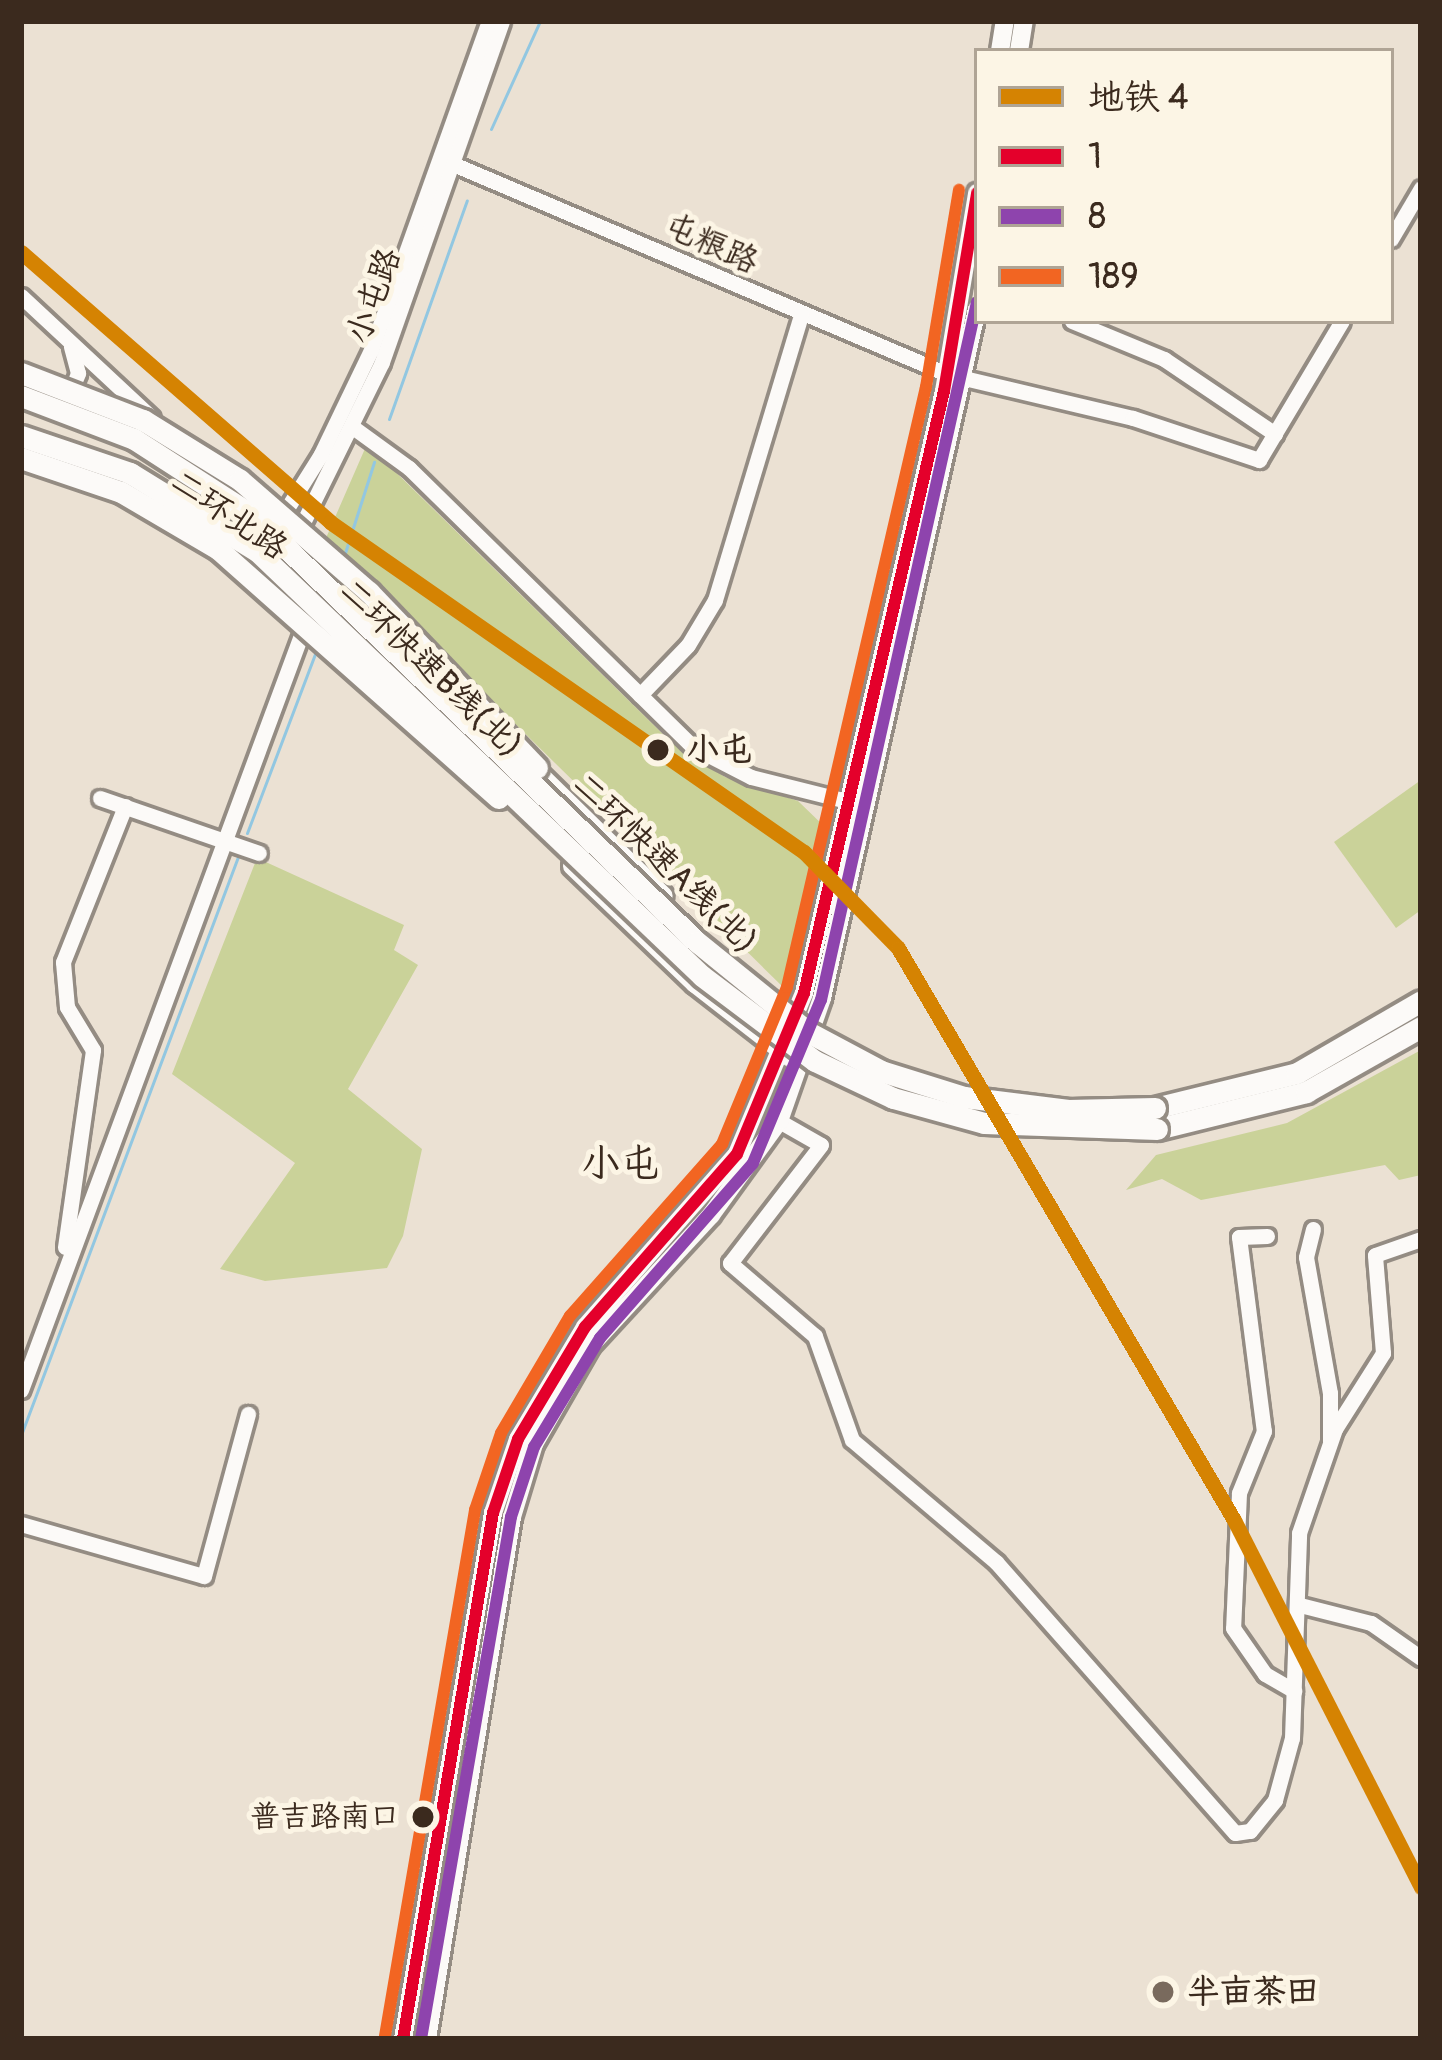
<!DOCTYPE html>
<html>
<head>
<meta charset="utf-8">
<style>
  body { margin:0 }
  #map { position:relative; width:1442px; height:2060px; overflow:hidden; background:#ebe1d3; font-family:Pangolin,"LXGW WenKai TC",sans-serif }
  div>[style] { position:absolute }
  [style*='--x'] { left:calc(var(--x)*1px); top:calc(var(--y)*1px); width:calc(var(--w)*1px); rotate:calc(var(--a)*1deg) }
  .green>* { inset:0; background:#cad299 }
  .stream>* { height:3px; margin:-1.5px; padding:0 1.5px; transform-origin:1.5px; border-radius:1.5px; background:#92c7e1 }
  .roads { filter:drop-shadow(3px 0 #948c83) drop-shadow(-3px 0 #948c83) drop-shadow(0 3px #948c83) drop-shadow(0 -3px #948c83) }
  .minor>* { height:15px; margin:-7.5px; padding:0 7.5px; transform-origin:7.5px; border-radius:7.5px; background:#fcfaf8 }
  .major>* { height:18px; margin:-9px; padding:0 9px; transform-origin:9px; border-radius:9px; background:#fcfaf8 }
  .highway>* { height:21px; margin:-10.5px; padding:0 10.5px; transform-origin:10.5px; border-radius:10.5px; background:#fcfaf8 }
  .bridges { filter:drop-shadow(3px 0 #948c83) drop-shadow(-3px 0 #948c83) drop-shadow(0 3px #948c83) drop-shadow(0 -3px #948c83) }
  .highway-bridge>* { height:21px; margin:-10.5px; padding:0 10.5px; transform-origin:10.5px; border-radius:10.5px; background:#fcfaf8 }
  .bus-1>* { height:12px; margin:-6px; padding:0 6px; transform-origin:6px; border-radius:6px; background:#e4002b }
  .bus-2>* { height:12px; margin:-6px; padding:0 6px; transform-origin:6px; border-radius:6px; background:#8e44ad }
  .bus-3>* { height:12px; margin:-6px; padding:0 6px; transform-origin:6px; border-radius:6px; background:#f26522 }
  .metro-1>* { height:15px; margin:-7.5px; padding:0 7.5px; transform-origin:7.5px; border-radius:7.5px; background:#d58302 }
  .dots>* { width:33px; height:33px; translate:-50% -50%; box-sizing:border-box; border:6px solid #fcf5e5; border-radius:50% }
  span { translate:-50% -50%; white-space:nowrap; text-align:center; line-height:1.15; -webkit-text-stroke:10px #fcf5e5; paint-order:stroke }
  .bus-label { font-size:30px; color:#3b2a1e }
  .right { translate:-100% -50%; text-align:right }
  .street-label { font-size:33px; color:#3b2a1e }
  .stop-label { font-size:33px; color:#3b2a1e; font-weight:700 }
  .left { translate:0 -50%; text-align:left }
  .poi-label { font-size:33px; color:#3b2a1e; font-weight:700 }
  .quarter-label { font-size:39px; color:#3b2a1e }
  .frame { position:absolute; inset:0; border:24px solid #3b2a1e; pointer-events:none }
  .legend { position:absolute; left:974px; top:48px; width:420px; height:276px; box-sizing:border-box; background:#fcf5e5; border:3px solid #afa495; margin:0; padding:15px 21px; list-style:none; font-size:36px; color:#3b2a1e }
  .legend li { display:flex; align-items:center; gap:24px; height:60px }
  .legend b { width:60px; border:3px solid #afa495 }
</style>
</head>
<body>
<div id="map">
  <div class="green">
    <div style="clip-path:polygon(367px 444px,671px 742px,725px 777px,798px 801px,828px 830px,785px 989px,326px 538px)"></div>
    <div style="clip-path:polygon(1421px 780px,1421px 910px,1396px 928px,1334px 842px)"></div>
    <div style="clip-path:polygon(257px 858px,404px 925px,394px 950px,418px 965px,348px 1089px,422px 1149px,403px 1236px,387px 1268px,265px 1281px,220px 1269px,295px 1163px,172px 1074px)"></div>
    <div style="clip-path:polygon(1421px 1050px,1421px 1175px,1399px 1180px,1385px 1165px,1201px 1200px,1162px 1179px,1126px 1190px,1156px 1155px,1287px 1123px)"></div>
  </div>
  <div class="stream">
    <div style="--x:491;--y:129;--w:119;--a:-65.6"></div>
    <div style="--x:389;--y:419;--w:232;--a:-70.4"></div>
    <div style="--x:344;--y:556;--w:99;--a:-72.3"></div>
    <div style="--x:247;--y:833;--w:197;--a:-69.2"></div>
    <div style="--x:21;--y:1435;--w:621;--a:-69.43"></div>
  </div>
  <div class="roads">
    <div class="minor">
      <div style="--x:453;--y:164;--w:537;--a:23.03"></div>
      <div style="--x:947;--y:374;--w:191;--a:13.3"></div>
      <div style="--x:1133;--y:418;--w:133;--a:18.4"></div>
      <div style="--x:1259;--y:460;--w:162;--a:-59.2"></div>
      <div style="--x:1391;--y:239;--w:59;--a:-59.5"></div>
      <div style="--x:21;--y:296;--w:179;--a:43"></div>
      <div style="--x:1072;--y:321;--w:100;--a:22.4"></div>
      <div style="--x:1164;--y:359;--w:134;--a:34"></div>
      <div style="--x:68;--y:397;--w:26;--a:-67"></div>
      <div style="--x:78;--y:373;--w:27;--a:-105"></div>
      <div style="--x:354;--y:428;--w:68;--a:36"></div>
      <div style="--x:409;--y:468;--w:398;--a:44.5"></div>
      <div style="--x:693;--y:747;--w:65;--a:27.3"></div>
      <div style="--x:751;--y:777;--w:103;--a:14"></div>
      <div style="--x:295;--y:539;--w:197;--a:-63.8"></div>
      <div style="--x:382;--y:362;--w:361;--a:-70.6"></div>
      <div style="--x:254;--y:561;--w:126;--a:-57.9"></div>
      <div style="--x:321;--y:454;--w:115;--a:-64.3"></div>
      <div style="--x:371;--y:350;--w:350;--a:-70.3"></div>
      <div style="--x:640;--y:695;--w:69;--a:-46.2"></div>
      <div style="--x:688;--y:645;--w:52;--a:-59"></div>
      <div style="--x:715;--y:600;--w:298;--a:-73.2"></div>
      <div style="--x:100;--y:798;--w:168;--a:19.1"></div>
      <div style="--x:779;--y:1121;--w:48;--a:29.7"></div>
      <div style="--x:821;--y:1145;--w:149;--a:127.6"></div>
      <div style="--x:730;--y:1263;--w:112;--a:40.7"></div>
      <div style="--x:815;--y:1336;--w:110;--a:70.4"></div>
      <div style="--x:852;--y:1440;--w:189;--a:40.3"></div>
      <div style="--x:996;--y:1562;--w:361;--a:48.6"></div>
      <div style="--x:1235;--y:1833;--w:15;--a:-8"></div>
      <div style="--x:1250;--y:1831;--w:40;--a:-51"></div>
      <div style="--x:1275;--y:1800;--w:64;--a:-74.7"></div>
      <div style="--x:1292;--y:1738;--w:205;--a:-88"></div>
      <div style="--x:1299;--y:1533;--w:110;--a:-70.9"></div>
      <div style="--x:1335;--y:1429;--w:90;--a:-57.7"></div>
      <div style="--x:1383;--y:1353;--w:98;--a:-94.7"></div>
      <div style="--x:1375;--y:1255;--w:49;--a:-19.2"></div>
      <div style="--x:1313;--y:1229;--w:29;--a:104"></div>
      <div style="--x:1306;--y:1257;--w:138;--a:80"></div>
      <div style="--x:1330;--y:1393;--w:48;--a:90"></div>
      <div style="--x:1267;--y:1236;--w:28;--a:178"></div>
      <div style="--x:1239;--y:1237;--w:196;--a:82.7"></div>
      <div style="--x:1264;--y:1431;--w:67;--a:112"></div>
      <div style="--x:1239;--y:1493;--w:135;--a:92.5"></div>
      <div style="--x:1233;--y:1628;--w:56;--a:55.2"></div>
      <div style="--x:1265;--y:1674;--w:34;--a:30"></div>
      <div style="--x:65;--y:1247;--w:199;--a:-81.9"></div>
      <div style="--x:93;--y:1050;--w:50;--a:-121.2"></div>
      <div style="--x:67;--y:1007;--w:45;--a:-95.1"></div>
      <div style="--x:63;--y:962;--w:168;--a:-68.3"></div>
      <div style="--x:21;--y:1390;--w:822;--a:-69.65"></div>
      <div style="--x:21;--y:1524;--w:190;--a:15.9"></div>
      <div style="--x:204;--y:1576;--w:168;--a:-74.8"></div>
      <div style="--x:1300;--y:1605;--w:73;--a:14.2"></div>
      <div style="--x:1371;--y:1623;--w:61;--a:35"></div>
    </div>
    <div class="major">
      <div style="--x:1000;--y:51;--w:30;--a:-81"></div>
      <div style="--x:1019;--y:51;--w:30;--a:-81"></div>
      <div style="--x:221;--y:540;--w:69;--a:36.7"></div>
      <div style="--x:340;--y:580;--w:62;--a:43.7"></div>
      <div style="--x:525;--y:760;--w:194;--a:44.4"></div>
      <div style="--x:572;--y:866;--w:170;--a:43.8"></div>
      <div style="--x:695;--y:984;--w:120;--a:37.9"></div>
      <div style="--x:403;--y:2039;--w:534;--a:-80.29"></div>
      <div style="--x:493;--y:1513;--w:78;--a:-71.3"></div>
      <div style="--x:518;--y:1439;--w:131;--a:-59.1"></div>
      <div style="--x:585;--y:1327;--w:230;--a:-48.7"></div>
      <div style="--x:737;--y:1154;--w:174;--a:-67.4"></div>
      <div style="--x:804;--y:993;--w:618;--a:-76.91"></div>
      <div style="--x:944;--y:391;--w:201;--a:-80.5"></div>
      <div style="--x:427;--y:2039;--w:529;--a:-80.75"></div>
      <div style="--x:512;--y:1517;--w:76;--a:-73.2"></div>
      <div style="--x:534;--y:1444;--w:114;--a:-60.1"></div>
      <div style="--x:591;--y:1345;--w:177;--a:-47.3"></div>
      <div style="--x:711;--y:1215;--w:116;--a:-54.1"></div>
      <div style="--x:779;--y:1121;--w:130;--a:-70.7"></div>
      <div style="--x:822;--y:998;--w:706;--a:-77.32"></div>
    </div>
    <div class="highway">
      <div style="--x:1155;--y:1108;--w:146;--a:-13.8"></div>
      <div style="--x:1297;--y:1073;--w:143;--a:-30.1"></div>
      <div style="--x:1157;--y:1129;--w:154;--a:-13.9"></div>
      <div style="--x:1306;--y:1092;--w:132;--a:-29.5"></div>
    </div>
  </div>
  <div class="bridges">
    <div class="highway-bridge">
      <div style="--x:21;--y:373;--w:131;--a:21.1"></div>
      <div style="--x:143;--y:420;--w:114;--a:31.7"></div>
      <div style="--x:240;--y:480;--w:171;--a:41"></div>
      <div style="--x:369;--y:592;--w:243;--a:46.3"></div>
      <div style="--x:21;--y:396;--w:121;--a:20.8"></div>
      <div style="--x:134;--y:439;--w:140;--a:32.8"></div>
      <div style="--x:252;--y:515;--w:617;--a:43.82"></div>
      <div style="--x:697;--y:942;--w:143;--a:39"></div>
      <div style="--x:808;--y:1032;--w:83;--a:28.1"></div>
      <div style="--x:881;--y:1071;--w:87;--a:17.4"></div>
      <div style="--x:964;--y:1097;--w:105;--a:7.1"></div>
      <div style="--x:1068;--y:1110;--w:87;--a:-1.3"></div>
      <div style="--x:21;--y:436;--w:115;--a:18.7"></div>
      <div style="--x:130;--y:473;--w:149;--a:31.6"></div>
      <div style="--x:257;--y:551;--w:615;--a:43.68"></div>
      <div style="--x:702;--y:976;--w:141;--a:37"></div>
      <div style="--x:815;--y:1061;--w:86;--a:25.4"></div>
      <div style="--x:893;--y:1098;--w:94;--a:15.4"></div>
      <div style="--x:984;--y:1123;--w:173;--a:2"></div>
      <div style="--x:21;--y:458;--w:106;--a:18.8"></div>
      <div style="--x:121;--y:492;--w:113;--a:30.4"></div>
      <div style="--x:218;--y:549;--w:375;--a:41.6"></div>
    </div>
  </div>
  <div class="bus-1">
    <div style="--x:403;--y:2039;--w:534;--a:-80.29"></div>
    <div style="--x:493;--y:1513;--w:78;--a:-71.3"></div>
    <div style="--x:518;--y:1439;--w:131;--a:-59.1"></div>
    <div style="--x:585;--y:1327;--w:230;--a:-48.7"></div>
    <div style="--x:737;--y:1154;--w:174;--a:-67.4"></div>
    <div style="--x:804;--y:993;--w:618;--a:-76.91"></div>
    <div style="--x:944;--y:391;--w:201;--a:-80.5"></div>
  </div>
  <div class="bus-2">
    <div style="--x:421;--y:2039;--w:530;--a:-80.22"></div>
    <div style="--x:511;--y:1517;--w:74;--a:-71.8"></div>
    <div style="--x:534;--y:1447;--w:127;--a:-58.8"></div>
    <div style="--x:600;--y:1338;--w:232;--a:-48.8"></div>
    <div style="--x:753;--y:1163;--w:177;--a:-67.4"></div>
    <div style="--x:821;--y:1000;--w:715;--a:-77.4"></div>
  </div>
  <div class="bus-3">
    <div style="--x:385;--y:2036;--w:534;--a:-80.29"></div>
    <div style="--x:475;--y:1510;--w:81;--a:-71.3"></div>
    <div style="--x:501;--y:1433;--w:136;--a:-59.5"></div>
    <div style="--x:570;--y:1316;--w:230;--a:-48.5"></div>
    <div style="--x:722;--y:1144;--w:170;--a:-67.5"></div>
    <div style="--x:787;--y:987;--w:616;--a:-76.96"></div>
    <div style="--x:926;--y:387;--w:200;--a:-80.5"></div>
  </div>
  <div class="metro-1">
    <div style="--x:21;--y:252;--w:410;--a:41.1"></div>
    <div style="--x:330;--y:522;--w:578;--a:34.85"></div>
    <div style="--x:804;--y:852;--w:134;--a:45.6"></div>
    <div style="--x:898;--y:948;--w:663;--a:59.57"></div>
    <div style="--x:1234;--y:1520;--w:412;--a:63"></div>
  </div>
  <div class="dots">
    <div style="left:658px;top:750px;background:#3b2a1e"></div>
    <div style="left:423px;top:1817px;background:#3b2a1e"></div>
    <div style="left:1163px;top:1992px;background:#796a5d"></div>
  </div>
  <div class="bus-label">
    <span class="right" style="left:400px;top:1817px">普吉路南口</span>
  </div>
  <div class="street-label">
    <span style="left:711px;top:244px;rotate:24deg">屯粮路</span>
    <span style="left:374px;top:296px;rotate:-70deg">小屯路</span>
    <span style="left:229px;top:515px;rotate:34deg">二环北路</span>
    <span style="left:431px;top:668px;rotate:44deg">二环快速B线(北)</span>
    <span style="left:665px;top:863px;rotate:44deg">二环快速A线(北)</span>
  </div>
  <div class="stop-label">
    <span class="left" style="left:686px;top:750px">小屯</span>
  </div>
  <div class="poi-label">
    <span class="left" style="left:1187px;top:1992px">半亩茶田</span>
  </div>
  <div class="quarter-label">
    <span style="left:620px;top:1164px">小屯</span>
  </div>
  <div class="frame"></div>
  <ul class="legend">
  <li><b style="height:15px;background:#d58302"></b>地铁 4</li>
  <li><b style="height:15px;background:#e4002b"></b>1</li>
  <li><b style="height:15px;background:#8e44ad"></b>8</li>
  <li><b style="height:15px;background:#f26522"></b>189</li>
  </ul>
</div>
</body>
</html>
